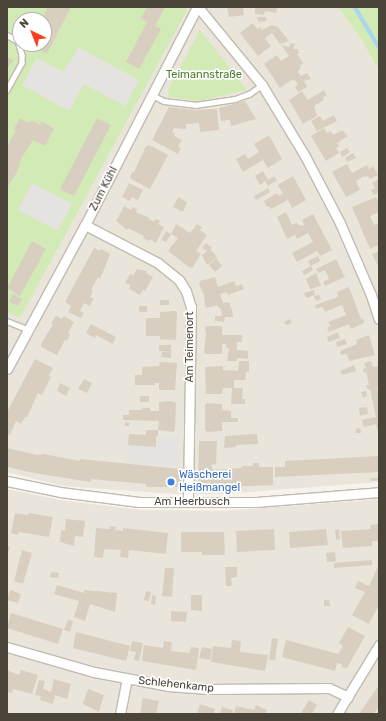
<!DOCTYPE html>
<html>
<head>
<meta charset="utf-8">
<style>
  body { margin:0 }
  #map { position:relative; width:386px; height:721px; overflow:hidden; background:#f6f3ec; font-family:Rubik,sans-serif }
  div>[style] { position:absolute }
  [style*='--x'] { left:calc(var(--x)*1px); top:calc(var(--y)*1px); width:calc(var(--w)*1px); rotate:calc(var(--a)*1deg) }
  .residential>* { inset:0; background:#eae5da }
  .green>* { inset:0; background:#d2eab5 }
  .parking>* { inset:0; background:#e5e3e0 }
  .stream>* { height:3.5px; margin:-1.75px; padding:0 1.75px; transform-origin:1.75px; border-radius:1.75px; background:#a9d4f2 }
  .building>* { inset:0; background:#d8cfc1 }
  .roads { filter:drop-shadow(1px 0 #c2bbae) drop-shadow(-1px 0 #c2bbae) drop-shadow(0 1px #c2bbae) drop-shadow(0 -1px #c2bbae) }
  .service>* { height:4.5px; margin:-2.25px; padding:0 2.25px; transform-origin:2.25px; border-radius:2.25px; background:#fff }
  .minor>* { height:9px; margin:-4.5px; padding:0 4.5px; transform-origin:4.5px; border-radius:4.5px; background:#fff }
  .dots>* { width:11px; height:11px; translate:-50% -50%; box-sizing:border-box; border:2px solid #fff; border-radius:50% }
  span { translate:-50% -50%; white-space:nowrap; text-align:center; line-height:1.15; -webkit-text-stroke:3.5px #fff; paint-order:stroke }
  .park-label { font-size:11px; color:#4a7f2a }
  .street-label { font-size:11px; color:#4b4439 }
  .shop-label { font-size:11px; color:#366cbe }
  .left { translate:0 -50%; text-align:left }
  .frame { position:absolute; inset:0; border:8px solid #4b4439; pointer-events:none }
  .north { position:absolute; left:12px; top:12px; width:40px; height:40px; box-sizing:border-box; background:#fff; border:1px solid #b7b4b0; border-radius:50%; rotate:317deg; font-size:11px; font-weight:700; line-height:16px; text-align:center; color:#4b4439 }
  .north::after { content:''; display:block; margin:auto; width:14px; height:18px; background:#fc3f1d; clip-path:polygon(50% 0,100% 100%,50% 72%,0 100%) }
</style>
</head>
<body>
<div id="map">
  <div class="residential">
    <div style="clip-path:polygon(evenodd,7px 7px,338px 7px,359px 36px,379px 70px,379px 482px,223px 494px,175px 494px,63px 486px,7px 472px,7px 7px,20px 20px,44px 20px,44px 44px,20px 44px,20px 20px)"></div>
    <div style="clip-path:polygon(7px 489px,60px 500px,141px 510px,224px 511px,379px 499px,379px 714px,7px 714px)"></div>
  </div>
  <div class="green">
    <div style="clip-path:polygon(evenodd,7px 7px,185px 7px,186px 12px,20px 318px,7px 312px,7px 7px,20px 20px,44px 20px,44px 44px,20px 44px,20px 20px)"></div>
    <div style="clip-path:polygon(338px 7px,379px 7px,379px 70px,359px 36px)"></div>
    <div style="clip-path:polygon(200px 30px,247px 90px,198px 101px,169px 97px,168px 90px)"></div>
  </div>
  <div class="parking">
    <div style="clip-path:polygon(78px 47px,139px 80px,125px 106px,84px 84px,69px 111px,22px 85px,37px 58px,64px 72px)"></div>
    <div style="clip-path:polygon(32px 183px,72px 204px,58px 231px,18px 210px)"></div>
    <div style="clip-path:polygon(128px 434px,180px 436px,178px 467px,127px 462px)"></div>
  </div>
  <div class="stream">
    <div style="--x:355;--y:7;--w:47;--a:59"></div>
  </div>
  <div class="building">
    <div style="clip-path:polygon(48px 7px,71px 7px,47px 54px,27px 44px,44px 44px,44px 20px,41px 20px)"></div>
    <div style="clip-path:polygon(147px 7px,165px 7px,155px 26px,161px 29px,139px 69px,126px 62px,147px 22px,141px 18px)"></div>
    <div style="clip-path:polygon(227px 7px,243px 7px,244px 15px,229px 17px)"></div>
    <div style="clip-path:polygon(255px 7px,272px 7px,277px 8px,276px 13px,265px 11px,264px 15px,255px 14px)"></div>
    <div style="clip-path:polygon(257px 17px,266px 17px,266px 21px,258px 22px)"></div>
    <div style="clip-path:polygon(253px 23px,257px 29px,260px 27px,262px 30px,272px 25px,278px 27px,289px 41px,280px 44px,272px 33px,265px 38px,271px 46px,258px 56px,240px 33px)"></div>
    <div style="clip-path:polygon(290px 43px,295px 44px,293px 49px,298px 49px,299px 54px,297px 54px,304px 64px,299px 65px,301px 67px,298px 72px,301px 76px,307px 73px,311px 79px,304px 81px,307px 87px,298px 92px,295px 87px,298px 85px,295px 80px,294px 81px,293px 79px,280px 88px,264px 64px,277px 55px,281px 61px,289px 56px,281px 45px,289px 47px)"></div>
    <div style="clip-path:polygon(7px 57px,13px 60px,11px 64px,10px 63px,7px 72px)"></div>
    <div style="clip-path:polygon(324px 90px,327px 96px,323px 97px,324px 100px,314px 106px,317px 116px,303px 124px,289px 100px,302px 91px,308px 100px)"></div>
    <div style="clip-path:polygon(245px 101px,256px 119px,231px 126px,230px 120px,221px 121px,219px 108px)"></div>
    <div style="clip-path:polygon(169px 107px,195px 110px,217px 109px,219px 130px,200px 132px,199px 123px,186px 124px,186px 129px,174px 128px,172px 132px,175px 133px,174px 136px,182px 140px,178px 146px,181px 148px,178px 154px,152px 140px)"></div>
    <div style="clip-path:polygon(334px 115px,337px 121px,317px 131px,311px 121px,320px 116px,323px 121px)"></div>
    <div style="clip-path:polygon(20px 118px,29px 123px,31px 120px,40px 125px,42px 121px,54px 129px,45px 146px,33px 140px,21px 159px,17px 172px,7px 188px,7px 144px,8px 145px,16px 130px,14px 129px)"></div>
    <div style="clip-path:polygon(97px 118px,111px 125px,74px 196px,69px 194px,60px 189px)"></div>
    <div style="clip-path:polygon(324px 128px,327px 133px,331px 131px,333px 135px,342px 130px,348px 136px,337px 143px,339px 146px,336px 148px,339px 153px,326px 161px,311px 136px)"></div>
    <div style="clip-path:polygon(268px 136px,270px 137px,282px 159px,268px 168px,263px 160px,243px 172px,236px 159px,245px 154px,248px 159px,259px 152px,254px 144px)"></div>
    <div style="clip-path:polygon(149px 145px,168px 155px,150px 189px,131px 179px,130px 177px,133px 171px,134px 172px,146px 146px)"></div>
    <div style="clip-path:polygon(347px 148px,350px 152px,342px 157px,340px 152px)"></div>
    <div style="clip-path:polygon(353px 153px,356px 158px,347px 162px,345px 158px)"></div>
    <div style="clip-path:polygon(347px 164px,352px 173px,367px 165px,369px 169px,373px 166px,378px 175px,370px 179px,368px 176px,365px 177px,364px 176px,356px 181px,360px 190px,346px 197px,332px 172px)"></div>
    <div style="clip-path:polygon(263px 171px,268px 180px,274px 176px,277px 180px,268px 186px,265px 181px,260px 185px,255px 176px)"></div>
    <div style="clip-path:polygon(293px 176px,306px 200px,292px 208px,288px 200px,271px 209px,269px 206px,267px 207px,264px 201px,277px 193px,279px 196px,283px 193px,278px 186px,279px 184px)"></div>
    <div style="clip-path:polygon(379px 179px,379px 192px,374px 195px,371px 190px,375px 188px,372px 183px)"></div>
    <div style="clip-path:polygon(129px 183px,143px 190px,138px 200px,132px 197px,130px 201px,122px 197px)"></div>
    <div style="clip-path:polygon(268px 188px,270px 192px,256px 200px,254px 196px)"></div>
    <div style="clip-path:polygon(178px 197px,187px 202px,183px 212px,173px 207px)"></div>
    <div style="clip-path:polygon(376px 197px,379px 204px,379px 212px,370px 216px,374px 225px,379px 223px,379px 239px,377px 240px,379px 245px,370px 249px,352px 207px)"></div>
    <div style="clip-path:polygon(124px 206px,131px 210px,132px 207px,137px 209px,136px 212px,150px 218px,149px 219px,154px 222px,155px 219px,160px 221px,158px 224px,164px 227px,156px 243px,150px 239px,149px 241px,143px 238px,144px 236px,128px 228px,127px 230px,116px 221px)"></div>
    <div style="clip-path:polygon(286px 212px,292px 225px,296px 223px,301px 226px,304px 225px,302px 220px,313px 214px,332px 250px,320px 256px,317px 251px,297px 262px,292px 253px,313px 242px,308px 233px,297px 239px,295px 235px,287px 239px,277px 217px)"></div>
    <div style="clip-path:polygon(176px 224px,190px 233px,197px 224px,202px 227px,200px 230px,207px 235px,196px 251px,201px 254px,193px 267px,190px 268px,168px 251px,178px 238px,171px 234px)"></div>
    <div style="clip-path:polygon(166px 231px,171px 234px,166px 242px,161px 240px)"></div>
    <div style="clip-path:polygon(32px 241px,46px 249px,20px 296px,7px 288px)"></div>
    <div style="clip-path:polygon(206px 243px,212px 248px,210px 249px,217px 257px,207px 265px,202px 255px,207px 251px,202px 248px)"></div>
    <div style="clip-path:polygon(94px 248px,100px 251px,101px 249px,110px 254px,103px 272px,100px 279px,98px 277px,91px 290px,93px 291px,90px 297px,94px 298px,90px 306px,84px 303px,80px 311px,84px 313px,81px 318px,68px 312px,71px 306px,65px 302px)"></div>
    <div style="clip-path:polygon(379px 251px,379px 268px,372px 254px)"></div>
    <div style="clip-path:polygon(318px 256px,320px 261px,311px 266px,308px 261px)"></div>
    <div style="clip-path:polygon(216px 258px,222px 266px,215px 272px,209px 265px)"></div>
    <div style="clip-path:polygon(336px 259px,345px 277px,325px 286px,323px 282px,329px 279px,327px 274px,325px 270px,319px 273px,316px 269px)"></div>
    <div style="clip-path:polygon(311px 266px,313px 270px,304px 275px,302px 271px)"></div>
    <div style="clip-path:polygon(137px 269px,146px 271px,147px 274px,153px 277px,145px 291px,143px 290px,140px 295px,129px 289px,131px 284px,130px 285px,125px 283px,130px 274px,133px 276px)"></div>
    <div style="clip-path:polygon(316px 273px,321px 286px,310px 289px,306px 279px)"></div>
    <div style="clip-path:polygon(215px 277px,218px 287px,234px 281px,236px 286px,242px 284px,244px 289px,228px 295px,227px 292px,220px 294px,223px 303px,229px 302px,232px 310px,233px 317px,225px 317px,224px 322px,215px 321px,215px 316px,222px 316px,221px 310px,217px 305px,207px 308px,205px 306px,204px 295px,199px 284px,200px 281px)"></div>
    <div style="clip-path:polygon(349px 287px,361px 319px,364px 320px,364px 323px,351px 329px,349px 324px,329px 332px,327px 328px,330px 326px,328px 322px,346px 315px,342px 305px,325px 312px,322px 307px,316px 309px,315px 305px,338px 297px,337px 292px)"></div>
    <div style="clip-path:polygon(314px 290px,315px 295px,306px 298px,304px 293px)"></div>
    <div style="clip-path:polygon(13px 294px,22px 299px,18px 306px,9px 302px)"></div>
    <div style="clip-path:polygon(319px 295px,321px 299px,316px 301px,314px 296px)"></div>
    <div style="clip-path:polygon(160px 300px,169px 300px,169px 305px,160px 305px)"></div>
    <div style="clip-path:polygon(139px 306px,147px 306px,147px 312px,139px 312px)"></div>
    <div style="clip-path:polygon(175px 311px,177px 312px,176px 339px,175px 340px,160px 339px,160px 336px,146px 336px,146px 318px,160px 318px,160px 312px)"></div>
    <div style="clip-path:polygon(57px 316px,62px 319px,64px 316px,74px 322px,68px 333px,70px 335px,67px 341px,65px 340px,57px 355px,41px 347px,41px 344px,53px 324px,51px 323px,55px 317px)"></div>
    <div style="clip-path:polygon(290px 319px,292px 323px,286px 325px,284px 322px)"></div>
    <div style="clip-path:polygon(91px 324px,116px 337px,113px 344px,96px 335px,95px 338px,86px 333px)"></div>
    <div style="clip-path:polygon(207px 326px,222px 326px,222px 335px,242px 335px,242px 342px,237px 342px,237px 350px,248px 351px,248px 359px,237px 358px,237px 361px,227px 361px,229px 348px,226px 348px,226px 344px,222px 344px,222px 354px,206px 354px,204px 352px,206px 333px,205px 328px)"></div>
    <div style="clip-path:polygon(338px 332px,340px 338px,328px 342px,327px 337px)"></div>
    <div style="clip-path:polygon(369px 335px,375px 355px,349px 361px,347px 354px,341px 355px,340px 351px,357px 344px,356px 340px)"></div>
    <div style="clip-path:polygon(345px 339px,347px 344px,337px 347px,336px 342px)"></div>
    <div style="clip-path:polygon(159px 345px,171px 345px,171px 352px,159px 351px)"></div>
    <div style="clip-path:polygon(162px 352px,171px 352px,171px 358px,161px 357px)"></div>
    <div style="clip-path:polygon(35px 359px,53px 368px,49px 376px,51px 377px,42px 395px,38px 393px,27px 417px,25px 417px,21px 424px,16px 421px,10px 435px,8px 434px,7px 436px,7px 412px)"></div>
    <div style="clip-path:polygon(239px 361px,249px 361px,249px 372px,246px 372px,245px 380px,234px 380px,234px 388px,243px 388px,242px 399px,245px 399px,245px 404px,231px 404px,232px 388px,223px 388px,222px 394px,206px 394px,205px 367px,223px 366px,223px 370px,238px 371px)"></div>
    <div style="clip-path:polygon(371px 361px,373px 367px,379px 366px,379px 387px,377px 388px,379px 396px,379px 430px,377px 430px,376px 424px,364px 427px,362px 420px,376px 417px,370px 389px,368px 390px,366px 385px,369px 385px,366px 372px,364px 373px,363px 369px,366px 368px,364px 363px)"></div>
    <div style="clip-path:polygon(160px 362px,177px 363px,175px 390px,159px 390px,159px 383px,155px 383px,155px 385px,135px 385px,135px 375px,142px 375px,142px 367px,159px 366px)"></div>
    <div style="clip-path:polygon(354px 365px,356px 371px,342px 375px,340px 371px)"></div>
    <div style="clip-path:polygon(84px 379px,92px 383px,87px 393px,78px 389px)"></div>
    <div style="clip-path:polygon(60px 383px,70px 388px,66px 396px,57px 391px)"></div>
    <div style="clip-path:polygon(366px 391px,367px 396px,363px 398px,361px 392px)"></div>
    <div style="clip-path:polygon(140px 396px,149px 396px,149px 402px,140px 402px)"></div>
    <div style="clip-path:polygon(171px 401px,176px 403px,175px 430px,174px 432px,158px 430px,159px 421px,123px 420px,123px 415px,129px 415px,129px 410px,142px 410px,142px 408px,150px 408px,150px 411px,159px 411px,159px 402px)"></div>
    <div style="clip-path:polygon(207px 403px,222px 404px,222px 410px,231px 411px,231px 418px,238px 418px,238px 422px,222px 422px,222px 431px,207px 432px,205px 430px,205px 405px)"></div>
    <div style="clip-path:polygon(367px 407px,368px 414px,360px 416px,359px 408px)"></div>
    <div style="clip-path:polygon(125px 422px,130px 423px,129px 426px,125px 426px)"></div>
    <div style="clip-path:polygon(360px 428px,361px 433px,356px 433px,356px 429px)"></div>
    <div style="clip-path:polygon(146px 430px,158px 430px,158px 436px,156px 436px,156px 447px,128px 445px,129px 434px,146px 435px)"></div>
    <div style="clip-path:polygon(257px 434px,258px 444px,236px 445px,236px 447px,224px 448px,225px 436px)"></div>
    <div style="clip-path:polygon(199px 441px,217px 441px,216px 464px,211px 465px,213px 470px,242px 468px,242px 466px,253px 466px,253px 463px,259px 463px,259px 467px,273px 467px,273px 485px,198px 488px)"></div>
    <div style="clip-path:polygon(7px 448px,37px 455px,44px 454px,80px 461px,80px 459px,181px 469px,181px 483px,177px 487px,146px 487px,146px 484px,91px 479px,91px 482px,34px 473px,7px 467px)"></div>
    <div style="clip-path:polygon(379px 456px,379px 472px,275px 477px,275px 467px,285px 467px,285px 461px)"></div>
    <div style="clip-path:polygon(371px 478px,378px 478px,379px 480px,371px 481px)"></div>
    <div style="clip-path:polygon(15px 513px,28px 515px,29px 513px,53px 517px,49px 537px,19px 532px,18px 535px,11px 533px)"></div>
    <div style="clip-path:polygon(66px 519px,85px 521px,83px 537px,75px 536px,74px 546px,60px 542px,61px 530px,65px 531px)"></div>
    <div style="clip-path:polygon(379px 524px,379px 541px,372px 541px,372px 546px,343px 548px,341px 531px,371px 529px,370px 525px)"></div>
    <div style="clip-path:polygon(110px 526px,116px 527px,115px 530px,123px 531px,123px 528px,168px 533px,166px 554px,129px 550px,128px 558px,120px 557px,121px 550px,104px 549px,103px 558px,94px 557px,96px 528px,110px 529px)"></div>
    <div style="clip-path:polygon(274px 529px,275px 550px,237px 552px,236px 531px)"></div>
    <div style="clip-path:polygon(326px 529px,328px 545px,290px 548px,289px 532px)"></div>
    <div style="clip-path:polygon(339px 529px,340px 539px,336px 540px,335px 530px)"></div>
    <div style="clip-path:polygon(181px 532px,224px 532px,225px 555px,202px 555px,202px 552px,181px 552px)"></div>
    <div style="clip-path:polygon(7px 546px,10px 547px,7px 557px)"></div>
    <div style="clip-path:polygon(22px 550px,32px 553px,23px 584px,14px 581px)"></div>
    <div style="clip-path:polygon(335px 552px,336px 561px,327px 562px,326px 553px)"></div>
    <div style="clip-path:polygon(372px 560px,372px 565px,334px 568px,334px 563px)"></div>
    <div style="clip-path:polygon(378px 566px,379px 605px,369px 624px,352px 615px,365px 592px,355px 588px,358px 581px,369px 586px)"></div>
    <div style="clip-path:polygon(225px 567px,237px 567px,237px 577px,231px 578px,232px 586px,226px 586px)"></div>
    <div style="clip-path:polygon(165px 568px,174px 568px,172px 597px,162px 596px)"></div>
    <div style="clip-path:polygon(51px 572px,59px 573px,58px 578px,50px 577px)"></div>
    <div style="clip-path:polygon(57px 585px,84px 593px,84px 590px,117px 593px,115px 612px,90px 604px,85px 621px,74px 617px,79px 601px,54px 594px)"></div>
    <div style="clip-path:polygon(10px 590px,21px 594px,18px 603px,7px 600px)"></div>
    <div style="clip-path:polygon(146px 591px,151px 592px,149px 601px,144px 600px)"></div>
    <div style="clip-path:polygon(152px 595px,156px 596px,155px 605px,151px 604px)"></div>
    <div style="clip-path:polygon(191px 595px,202px 595px,202px 611px,191px 610px)"></div>
    <div style="clip-path:polygon(324px 600px,329px 600px,330px 606px,324px 606px)"></div>
    <div style="clip-path:polygon(171px 611px,187px 612px,186px 622px,171px 621px)"></div>
    <div style="clip-path:polygon(11px 613px,63px 629px,58px 644px,7px 628px)"></div>
    <div style="clip-path:polygon(68px 620px,73px 621px,70px 632px,64px 630px)"></div>
    <div style="clip-path:polygon(348px 627px,365px 636px,347px 668px,342px 667px,342px 664px,337px 663px,335px 671px,282px 657px,286px 640px,338px 654px,343px 646px,339px 643px)"></div>
    <div style="clip-path:polygon(76px 632px,130px 646px,126px 661px,73px 648px)"></div>
    <div style="clip-path:polygon(272px 638px,278px 639px,275px 660px,269px 660px)"></div>
    <div style="clip-path:polygon(232px 640px,241px 641px,240px 652px,268px 655px,265px 671px,211px 662px,213px 646px,231px 648px)"></div>
    <div style="clip-path:polygon(132px 641px,143px 643px,139px 661px,134px 660px,136px 652px,130px 651px)"></div>
    <div style="clip-path:polygon(164px 641px,172px 642px,171px 651px,190px 653px,191px 647px,199px 648px,196px 670px,142px 661px,144px 645px,163px 648px)"></div>
    <div style="clip-path:polygon(202px 647px,212px 649px,210px 660px,199px 658px)"></div>
    <div style="clip-path:polygon(7px 670px,19px 675px,21px 670px,38px 675px,32px 694px,13px 689px,12px 693px,7px 692px)"></div>
    <div style="clip-path:polygon(54px 679px,71px 684px,67px 699px,55px 695px,53px 704px,40px 700px,41px 696px,35px 695px,39px 680px,45px 681px,43px 689px,51px 692px)"></div>
    <div style="clip-path:polygon(379px 685px,379px 706px,376px 711px,373px 714px,359px 714px)"></div>
    <div style="clip-path:polygon(88px 689px,104px 695px,99px 712px,83px 704px)"></div>
    <div style="clip-path:polygon(143px 698px,159px 701px,156px 714px,140px 714px)"></div>
    <div style="clip-path:polygon(309px 700px,317px 705px,312px 714px,303px 714px,301px 713px)"></div>
    <div style="clip-path:polygon(200px 704px,215px 709px,214px 714px,197px 714px)"></div>
    <div style="clip-path:polygon(256px 705px,267px 710px,265px 714px,234px 714px,236px 706px,254px 710px)"></div>
    <div style="clip-path:polygon(222px 707px,233px 710px,232px 714px,220px 714px)"></div>
  </div>
  <div class="roads">
    <div class="service">
      <div style="--x:7;--y:35;--w:13;--a:29"></div>
      <div style="--x:18;--y:41;--w:15;--a:74"></div>
      <div style="--x:22;--y:55;--w:8;--a:90"></div>
      <div style="--x:22;--y:63;--w:31;--a:119"></div>
      <div style="--x:152;--y:95;--w:13;--a:27"></div>
      <div style="--x:164;--y:101;--w:31;--a:7"></div>
      <div style="--x:195;--y:105;--w:40;--a:-8.5"></div>
      <div style="--x:235;--y:99;--w:15;--a:-20"></div>
      <div style="--x:249;--y:94;--w:16;--a:-35"></div>
      <div style="--x:7;--y:321;--w:22;--a:22"></div>
    </div>
    <div class="minor">
      <div style="--x:198;--y:7;--w:101;--a:50.6"></div>
      <div style="--x:262;--y:85;--w:83;--a:58.8"></div>
      <div style="--x:305;--y:156;--w:76;--a:62.4"></div>
      <div style="--x:340;--y:223;--w:78;--a:66.7"></div>
      <div style="--x:371;--y:295;--w:25;--a:72"></div>
      <div style="--x:85;--y:225;--w:82;--a:27.5"></div>
      <div style="--x:158;--y:263;--w:27;--a:39"></div>
      <div style="--x:179;--y:280;--w:13;--a:58"></div>
      <div style="--x:186;--y:291;--w:17;--a:73"></div>
      <div style="--x:191;--y:307;--w:195;--a:90.9"></div>
      <div style="--x:7;--y:369;--w:164;--a:-61.6"></div>
      <div style="--x:85;--y:225;--w:245;--a:-62.8"></div>
      <div style="--x:7;--y:481;--w:54;--a:11.7"></div>
      <div style="--x:60;--y:492;--w:80;--a:7.2"></div>
      <div style="--x:139;--y:502;--w:117;--a:0"></div>
      <div style="--x:256;--y:502;--w:123;--a:-4.6"></div>
      <div style="--x:7;--y:647;--w:91;--a:16"></div>
      <div style="--x:94;--y:672;--w:75;--a:10.7"></div>
      <div style="--x:168;--y:686;--w:40;--a:4.3"></div>
      <div style="--x:208;--y:689;--w:121;--a:-0.5"></div>
      <div style="--x:329;--y:688;--w:21;--a:25"></div>
      <div style="--x:120;--y:714;--w:36;--a:-79"></div>
      <div style="--x:337;--y:714;--w:81;--a:-58.7"></div>
    </div>
  </div>
  <div class="dots">
    <div style="left:171px;top:482px;background:#3f7fe0"></div>
  </div>
  <div class="park-label">
    <span style="left:204px;top:75px">Teimannstraße</span>
  </div>
  <div class="street-label">
    <span style="left:104px;top:189px;rotate:-63deg">Zum Kühl</span>
    <span style="left:190px;top:347px;rotate:-90deg">Am Teimenort</span>
    <span style="left:192px;top:502px">Am Heerbusch</span>
    <span style="left:176px;top:685px;rotate:6deg">Schlehenkamp</span>
  </div>
  <div class="shop-label">
    <span class="left" style="left:179px;top:482px">Wäscherei<br>Heißmangel</span>
  </div>
  <div class="frame"></div>
  <div class="north">N</div>
</div>
</body>
</html>
